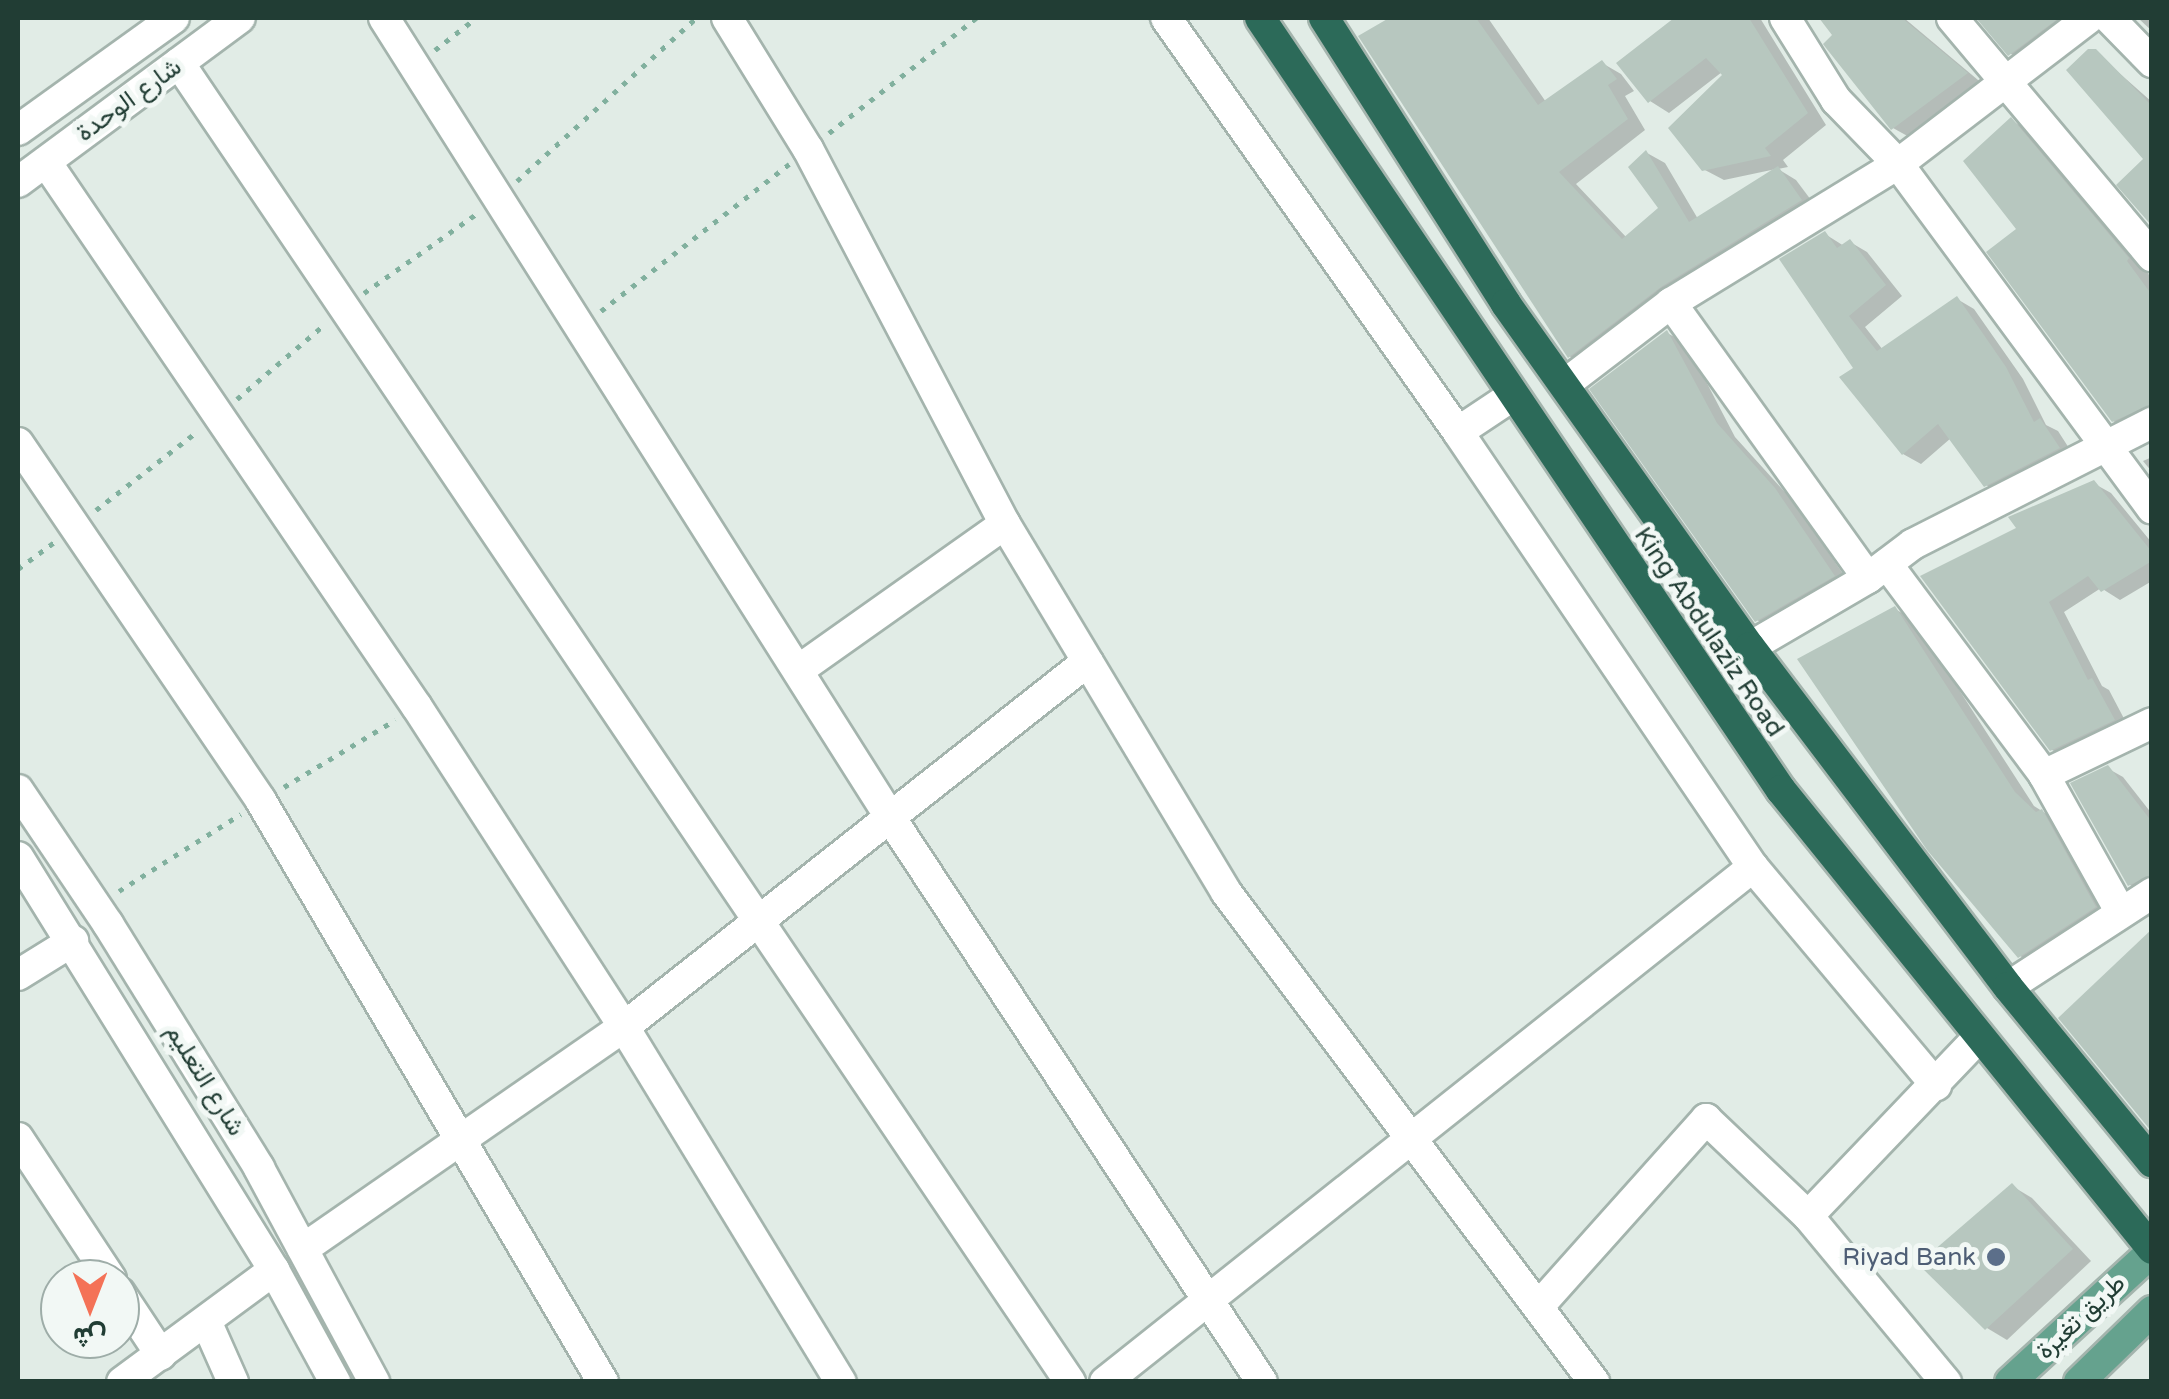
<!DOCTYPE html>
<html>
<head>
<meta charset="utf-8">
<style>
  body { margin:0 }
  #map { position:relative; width:2169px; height:1399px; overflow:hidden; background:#e1ece6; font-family:"Varela Round",Vazirmatn,sans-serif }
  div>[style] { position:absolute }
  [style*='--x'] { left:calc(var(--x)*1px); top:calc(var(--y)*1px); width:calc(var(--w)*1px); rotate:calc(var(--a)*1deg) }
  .shadow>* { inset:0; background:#0003 }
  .building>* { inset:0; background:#b7c7bf }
  .path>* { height:5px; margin-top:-2.5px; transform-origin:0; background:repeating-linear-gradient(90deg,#81b09e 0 5px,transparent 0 13px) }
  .roads { filter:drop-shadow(2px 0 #a4b4ad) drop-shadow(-2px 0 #a4b4ad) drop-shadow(0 2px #a4b4ad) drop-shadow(0 -2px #a4b4ad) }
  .minor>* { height:30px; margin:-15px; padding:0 15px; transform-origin:15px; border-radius:15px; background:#fff }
  .major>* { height:30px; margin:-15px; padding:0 15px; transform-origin:15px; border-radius:15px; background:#65a28e }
  .highway>* { height:30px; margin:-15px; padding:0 15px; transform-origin:15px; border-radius:15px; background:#2c6a59 }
  .dots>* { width:28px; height:28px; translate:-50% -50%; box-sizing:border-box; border:5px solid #f2f8f5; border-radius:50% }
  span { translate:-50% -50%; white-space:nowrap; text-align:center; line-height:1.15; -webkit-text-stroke:10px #f2f8f5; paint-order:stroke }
  .street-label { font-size:25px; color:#213d34 }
  .service-label { font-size:25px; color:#4e5e75 }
  .right { translate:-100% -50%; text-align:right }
  .frame { position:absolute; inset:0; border:20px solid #213d34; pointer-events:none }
  .north { position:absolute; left:40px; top:1259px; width:100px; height:100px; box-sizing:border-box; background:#f2f8f5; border:2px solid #9eada8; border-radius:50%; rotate:180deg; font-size:28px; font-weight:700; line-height:40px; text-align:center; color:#213d34 }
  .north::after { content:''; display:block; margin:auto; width:35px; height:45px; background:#f47257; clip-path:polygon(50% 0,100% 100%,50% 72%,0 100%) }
</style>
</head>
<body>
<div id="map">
  <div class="shadow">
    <div style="clip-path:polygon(1394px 18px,1488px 18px,1546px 102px,1602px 63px,1621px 74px,1634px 91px,1625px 96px,1645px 130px,1576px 184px,1627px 238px,1662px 209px,1647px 153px,1665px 163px,1698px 219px,1776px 169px,1724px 180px,1703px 169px,1725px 76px,1722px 72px,1669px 113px,1650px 101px,1675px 18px,1760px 18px,1826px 125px,1783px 160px,1788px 167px,1778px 169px,1796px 180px,1820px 212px,1588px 367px,1569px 356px,1361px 37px)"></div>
    <div style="clip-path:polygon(1822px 18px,1904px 18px,1984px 85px,1911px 138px,1893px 128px)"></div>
    <div style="clip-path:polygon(1977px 18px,2065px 18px,2023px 61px,2008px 52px)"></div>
    <div style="clip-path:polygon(2138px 18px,2152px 18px,2152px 31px)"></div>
    <div style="clip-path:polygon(2092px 49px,2152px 102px,2152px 222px,2146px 159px,2069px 70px)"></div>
    <div style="clip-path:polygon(2011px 120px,2030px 132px,2147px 270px,2152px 283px,2152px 422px,2133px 432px,2113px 421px,2020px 229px)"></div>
    <div style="clip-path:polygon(1825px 234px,1844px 246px,1850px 242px,1867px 252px,1902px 296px,1865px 327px,1883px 350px,1957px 299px,1974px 309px,2023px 379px,2046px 425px,2058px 431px,2076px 459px,2004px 495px,1986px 485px,1951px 438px,1921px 464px,1903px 454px,1857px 368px)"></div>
    <div style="clip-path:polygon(1667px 333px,1686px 343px,1735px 437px,1793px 501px,1852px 587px,1776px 631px,1757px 620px)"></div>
    <div style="clip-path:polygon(2152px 457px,2152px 472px,2143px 461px)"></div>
    <div style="clip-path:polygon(2093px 483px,2111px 493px,2152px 543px,2152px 581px,2120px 600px,2101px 588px,2064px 612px,2102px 686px,2109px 690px,2130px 730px,2069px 759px,2052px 750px,2020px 529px)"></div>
    <div style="clip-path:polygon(1895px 609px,1914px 620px,2034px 806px,2061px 823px,2114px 918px,2040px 967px,2020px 956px)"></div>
    <div style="clip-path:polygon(2107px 768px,2123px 777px,2152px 814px,2152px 889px,2144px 893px,2130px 885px)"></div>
    <div style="clip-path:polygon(2012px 1186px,2032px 1198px,2091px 1261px,2007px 1340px,1987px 1328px)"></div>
  </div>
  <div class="building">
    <div style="clip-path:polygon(1389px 18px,1476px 18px,1538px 105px,1602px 60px,1617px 79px,1608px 85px,1628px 119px,1559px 172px,1622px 239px,1658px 208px,1628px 167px,1646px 150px,1689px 222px,1778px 166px,1802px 200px,1661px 287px,1568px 358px,1358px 36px)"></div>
    <div style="clip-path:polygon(1674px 18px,1749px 18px,1808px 113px,1765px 148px,1771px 156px,1702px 171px,1668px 128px,1722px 75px,1706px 58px,1648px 103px,1616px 63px)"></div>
    <div style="clip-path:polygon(1819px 18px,1902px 18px,1968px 73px,1891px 130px,1826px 48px,1823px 44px,1832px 35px)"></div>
    <div style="clip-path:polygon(1976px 18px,2059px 18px,2008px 56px)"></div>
    <div style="clip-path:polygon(2088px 49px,2096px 49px,2152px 106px,2152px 226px,2116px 185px,2143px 159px,2066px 70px)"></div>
    <div style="clip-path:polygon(2011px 117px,2129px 258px,2127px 261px,2152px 295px,2152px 404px,2112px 422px,1986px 252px,2016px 229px,1963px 161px)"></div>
    <div style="clip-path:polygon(1825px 231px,1837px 248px,1850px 239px,1886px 285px,1849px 316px,1877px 351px,1957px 296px,2006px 367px,2034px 422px,2040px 418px,2060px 448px,1984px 487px,1938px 424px,1902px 455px,1839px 377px,1853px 368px,1779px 259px)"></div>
    <div style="clip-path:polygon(1667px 330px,1717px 423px,1775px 488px,1835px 576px,1755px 622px,1589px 389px)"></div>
    <div style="clip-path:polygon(2094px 480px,2152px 552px,2152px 561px,2101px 592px,2088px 576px,2049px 602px,2088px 680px,2092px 678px,2115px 720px,2050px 751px,1920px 576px,2016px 528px,2008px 517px)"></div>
    <div style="clip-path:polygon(1895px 606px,2015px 792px,2036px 812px,2042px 809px,2096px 907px,2018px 958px,1927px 850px,1797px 659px)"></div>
    <div style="clip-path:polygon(2108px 765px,2152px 822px,2152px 874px,2128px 886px,2070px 783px)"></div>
    <div style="clip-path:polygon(2152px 929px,2152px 1132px,2058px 1018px)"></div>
    <div style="clip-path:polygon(2012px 1183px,2073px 1249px,1985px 1330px,1918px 1264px)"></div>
  </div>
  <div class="path">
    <div style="--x:435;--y:50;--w:52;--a:-38"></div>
    <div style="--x:829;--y:133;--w:187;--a:-38"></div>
    <div style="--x:517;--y:181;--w:242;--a:-42.3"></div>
    <div style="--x:364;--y:293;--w:139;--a:-35.1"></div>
    <div style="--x:601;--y:311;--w:239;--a:-38"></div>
    <div style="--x:237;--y:399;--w:114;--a:-40.4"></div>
    <div style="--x:96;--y:510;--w:129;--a:-37.8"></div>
    <div style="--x:18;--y:569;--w:47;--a:-36.4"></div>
    <div style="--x:284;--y:787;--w:130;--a:-31.1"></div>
    <div style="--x:119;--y:891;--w:144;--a:-32.3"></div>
  </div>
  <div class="roads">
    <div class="minor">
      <div style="--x:384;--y:18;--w:946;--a:57.65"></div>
      <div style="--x:890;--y:817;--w:676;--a:56.64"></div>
      <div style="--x:727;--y:18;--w:154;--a:58.3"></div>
      <div style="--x:808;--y:149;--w:424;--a:62.3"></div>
      <div style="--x:1005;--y:524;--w:429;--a:59"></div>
      <div style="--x:1226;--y:892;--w:613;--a:53.09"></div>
      <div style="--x:1166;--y:18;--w:507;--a:54.8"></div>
      <div style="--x:1458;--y:432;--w:526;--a:55.86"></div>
      <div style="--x:1753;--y:867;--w:285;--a:50"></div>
      <div style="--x:1785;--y:18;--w:97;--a:58.1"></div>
      <div style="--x:1836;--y:100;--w:89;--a:45.9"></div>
      <div style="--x:1898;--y:164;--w:428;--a:53.6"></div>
      <div style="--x:1952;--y:18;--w:311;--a:50"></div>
      <div style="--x:2109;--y:18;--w:62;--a:45.7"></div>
      <div style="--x:179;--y:63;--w:1592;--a:55.96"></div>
      <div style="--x:18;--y:130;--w:192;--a:-35.7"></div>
      <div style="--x:46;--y:162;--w:659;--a:55.76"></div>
      <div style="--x:417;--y:707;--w:381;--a:57.1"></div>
      <div style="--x:624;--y:1027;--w:416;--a:58.6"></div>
      <div style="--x:18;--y:182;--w:276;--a:-36.5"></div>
      <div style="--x:1671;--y:303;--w:338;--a:54.4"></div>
      <div style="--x:1565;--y:384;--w:133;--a:-37.4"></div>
      <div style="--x:1671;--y:303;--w:266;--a:-31.5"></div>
      <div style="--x:1898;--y:164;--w:240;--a:-37.4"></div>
      <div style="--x:1458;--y:432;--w:65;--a:-33.7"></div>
      <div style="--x:18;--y:443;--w:433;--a:55.8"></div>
      <div style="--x:261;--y:801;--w:674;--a:59.52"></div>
      <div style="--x:1887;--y:564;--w:263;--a:53.3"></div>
      <div style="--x:2044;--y:775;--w:156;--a:60.8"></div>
      <div style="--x:1750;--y:647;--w:137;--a:-30.3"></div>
      <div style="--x:1868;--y:578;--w:56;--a:-37.1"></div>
      <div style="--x:1913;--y:544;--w:268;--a:-26.9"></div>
      <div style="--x:800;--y:669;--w:251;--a:-35.3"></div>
      <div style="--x:2044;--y:775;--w:120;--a:-25.7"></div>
      <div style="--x:18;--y:790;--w:161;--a:56.1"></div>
      <div style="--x:108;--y:924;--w:287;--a:58.2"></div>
      <div style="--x:259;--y:1168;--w:243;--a:61.7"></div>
      <div style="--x:18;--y:857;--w:486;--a:58.2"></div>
      <div style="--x:274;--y:1270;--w:128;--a:61.4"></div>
      <div style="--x:18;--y:975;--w:65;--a:-31.7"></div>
      <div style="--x:2008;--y:987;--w:172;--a:-33.1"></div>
      <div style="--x:18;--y:1138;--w:169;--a:56.6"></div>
      <div style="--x:1808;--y:1216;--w:245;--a:-46.3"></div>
      <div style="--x:303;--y:1249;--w:390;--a:-34.7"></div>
      <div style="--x:624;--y:1027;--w:590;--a:-38.25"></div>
      <div style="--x:120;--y:1293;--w:74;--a:56.5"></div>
      <div style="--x:1539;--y:1306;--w:251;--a:-48.2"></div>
      <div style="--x:1706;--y:1119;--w:141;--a:43.6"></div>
      <div style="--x:1808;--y:1216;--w:216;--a:50.3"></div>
      <div style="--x:206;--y:1321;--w:67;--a:66.1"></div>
      <div style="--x:122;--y:1382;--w:189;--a:-36.4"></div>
      <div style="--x:1105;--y:1382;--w:828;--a:-38.48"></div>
    </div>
    <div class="major">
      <div style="--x:2010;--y:1382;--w:193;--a:-42.5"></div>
      <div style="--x:2079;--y:1382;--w:102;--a:-44.2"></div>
    </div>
    <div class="highway">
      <div style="--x:1260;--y:18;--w:931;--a:55.99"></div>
      <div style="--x:1781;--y:790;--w:590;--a:51.05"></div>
      <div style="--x:1324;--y:18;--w:339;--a:57.5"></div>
      <div style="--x:1506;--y:304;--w:421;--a:54.6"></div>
      <div style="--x:1750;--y:647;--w:427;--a:52.8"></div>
      <div style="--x:2008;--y:987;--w:227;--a:50.6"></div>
    </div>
  </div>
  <div class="dots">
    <div style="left:1996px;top:1257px;background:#5c6f8a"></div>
  </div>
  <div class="street-label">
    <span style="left:129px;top:100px;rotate:-36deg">شارع الوحدة</span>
    <span style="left:1709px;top:632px;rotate:56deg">King Abdulaziz Road</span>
    <span style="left:205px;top:1080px;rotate:58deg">شارع التعليم</span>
    <span style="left:2081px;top:1317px;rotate:-43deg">طريق تغيرة</span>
  </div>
  <div class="service-label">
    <span class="right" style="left:1976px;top:1257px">Riyad Bank</span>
  </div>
  <div class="frame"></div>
  <div class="north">ش</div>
</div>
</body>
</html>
